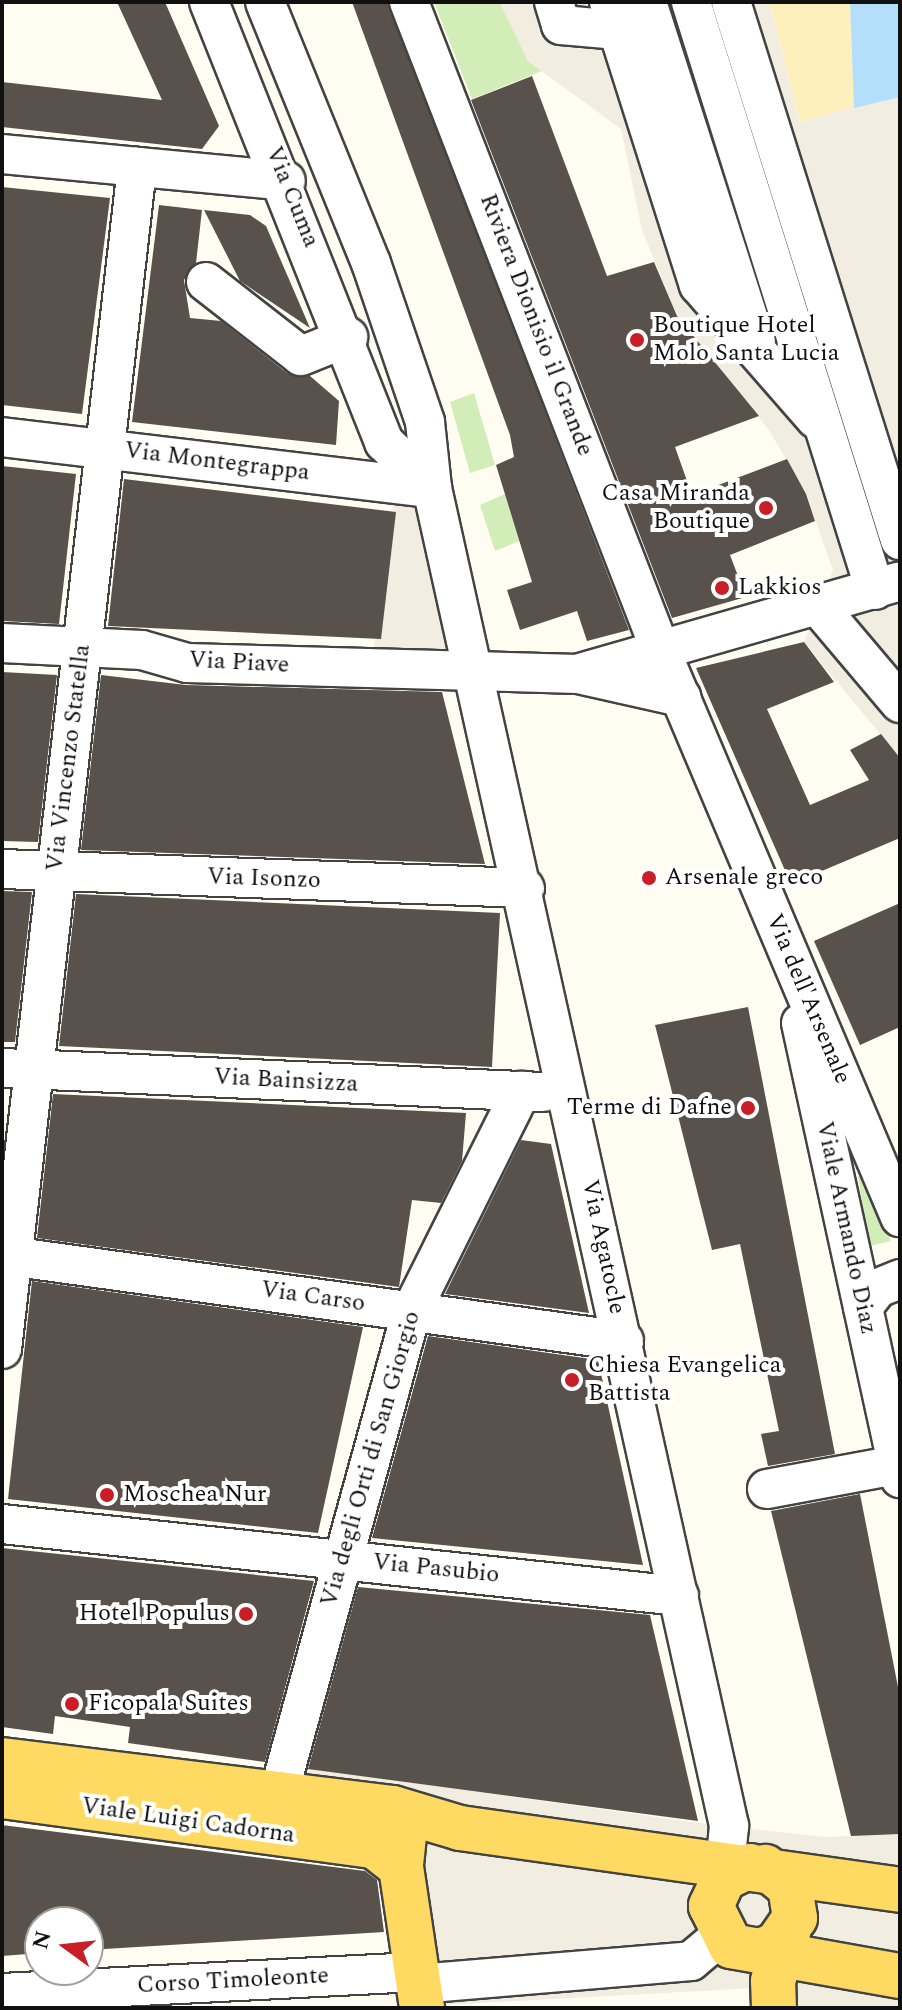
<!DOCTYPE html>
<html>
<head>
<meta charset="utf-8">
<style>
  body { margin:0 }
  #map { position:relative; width:902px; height:2010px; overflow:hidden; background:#fffdf2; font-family:Spectral,serif }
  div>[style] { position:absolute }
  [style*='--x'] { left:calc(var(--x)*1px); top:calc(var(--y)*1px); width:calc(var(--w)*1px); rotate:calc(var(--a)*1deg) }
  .green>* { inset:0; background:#d3edb9 }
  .sand>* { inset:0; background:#fef0bc }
  .plaza>* { inset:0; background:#f1ede0 }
  .water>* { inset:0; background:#b4dffa }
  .building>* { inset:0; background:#59514b }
  .roads { filter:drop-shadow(2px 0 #434343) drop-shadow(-2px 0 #434343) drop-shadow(0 2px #434343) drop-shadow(0 -2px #434343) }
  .minor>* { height:38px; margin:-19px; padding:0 19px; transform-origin:19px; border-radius:19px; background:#fff }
  .major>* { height:44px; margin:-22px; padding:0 22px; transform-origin:22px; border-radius:22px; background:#ffda62 }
  .dots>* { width:22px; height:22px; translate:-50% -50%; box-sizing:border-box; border:4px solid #fff; border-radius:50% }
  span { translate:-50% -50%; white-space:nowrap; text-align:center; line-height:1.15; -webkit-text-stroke:8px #fff; paint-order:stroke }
  .street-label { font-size:24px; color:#101010 }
  .poi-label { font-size:24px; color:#101010 }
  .left { translate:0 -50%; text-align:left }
  .right { translate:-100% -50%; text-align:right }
  .frame { position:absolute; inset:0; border:4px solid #101010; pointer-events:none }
  .north { position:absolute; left:24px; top:1906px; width:80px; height:80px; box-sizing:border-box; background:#fff; border:2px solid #9f9f9f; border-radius:50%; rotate:285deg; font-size:22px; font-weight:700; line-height:32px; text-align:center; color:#101010 }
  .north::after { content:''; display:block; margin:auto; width:28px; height:36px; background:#c91e25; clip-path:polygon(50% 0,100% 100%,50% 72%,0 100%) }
</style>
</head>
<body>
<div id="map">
  <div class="green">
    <div style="clip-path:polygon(434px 2px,500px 2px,528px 61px,542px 71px,472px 99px)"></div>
    <div style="clip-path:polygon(474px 393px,495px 465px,470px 473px,450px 402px)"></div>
    <div style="clip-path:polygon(505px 494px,520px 541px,495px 551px,480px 505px)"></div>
    <div style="clip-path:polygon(858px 1176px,863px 1177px,891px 1241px,869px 1246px)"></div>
  </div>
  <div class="sand">
    <div style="clip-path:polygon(769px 2px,850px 2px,854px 108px,800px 122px)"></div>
  </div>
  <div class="plaza">
    <div style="clip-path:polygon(500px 2px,769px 2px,800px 122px,899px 93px,900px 758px,804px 642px,833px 570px,806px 494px,769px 430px,677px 316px,642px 230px,621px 129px,528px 61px)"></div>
    <div style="clip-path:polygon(397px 484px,432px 488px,477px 669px,371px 668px)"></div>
    <div style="clip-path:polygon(285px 1765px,714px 1825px,825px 1837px,900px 1834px,900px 2008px,774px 2008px,771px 1987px,443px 2005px,401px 1867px,278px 1796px)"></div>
  </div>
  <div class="water">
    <div style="clip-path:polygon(850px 2px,900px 2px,900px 97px,854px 108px)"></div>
  </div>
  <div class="building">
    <div style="clip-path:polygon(117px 2px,165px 2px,219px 126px,202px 149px,2px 127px,2px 82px,162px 100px)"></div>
    <div style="clip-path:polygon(352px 2px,388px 2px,629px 630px,587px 641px,577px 611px,520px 630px,507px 590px,532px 582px,496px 465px,514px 457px,510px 435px)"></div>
    <div style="clip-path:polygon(532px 76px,607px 276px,654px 262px,677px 316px,759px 416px,675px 447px,692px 495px,787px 459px,806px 494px,815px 521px,730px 555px,746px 597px,672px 618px,471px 100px)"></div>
    <div style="clip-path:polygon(2px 187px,110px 198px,82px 414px,2px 405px)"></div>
    <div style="clip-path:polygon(159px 205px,202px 210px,196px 263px,184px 280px,190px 318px,221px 321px,287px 373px,310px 376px,339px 401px,336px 445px,132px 422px)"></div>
    <div style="clip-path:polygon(204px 210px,250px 215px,266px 226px,310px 328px,240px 281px)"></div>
    <div style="clip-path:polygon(2px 466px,76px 474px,59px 624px,2px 621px)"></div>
    <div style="clip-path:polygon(124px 479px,396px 512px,381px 639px,108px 626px)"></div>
    <div style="clip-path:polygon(804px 642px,834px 682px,767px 709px,810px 805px,869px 780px,850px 750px,881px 734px,900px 758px,900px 838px,791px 884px,696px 668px)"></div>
    <div style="clip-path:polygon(2px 672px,57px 675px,38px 842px,2px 841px)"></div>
    <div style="clip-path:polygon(101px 675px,186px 685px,442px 692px,485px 864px,81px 850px)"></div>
    <div style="clip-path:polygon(2px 891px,32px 892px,15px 1042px,2px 1042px)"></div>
    <div style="clip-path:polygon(76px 894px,500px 913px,492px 1067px,59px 1046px)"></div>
    <div style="clip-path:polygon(900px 903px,900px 1027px,860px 1045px,814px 941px)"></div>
    <div style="clip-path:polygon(748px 1007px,835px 1454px,768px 1466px,761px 1434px,779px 1431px,740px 1244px,712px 1250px,655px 1025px)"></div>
    <div style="clip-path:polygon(53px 1094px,466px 1113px,462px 1161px,441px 1203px,412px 1200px,399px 1287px,37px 1238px)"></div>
    <div style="clip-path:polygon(521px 1140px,551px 1144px,589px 1313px,445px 1294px)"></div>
    <div style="clip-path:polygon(32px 1281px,363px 1327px,318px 1533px,8px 1499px)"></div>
    <div style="clip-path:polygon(428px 1336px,598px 1360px,643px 1565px,372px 1538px)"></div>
    <div style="clip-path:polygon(860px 1494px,900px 1697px,900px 1834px,851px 1836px,771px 1511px)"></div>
    <div style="clip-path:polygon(2px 1548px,314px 1581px,265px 1762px,128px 1743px,130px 1727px,90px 1721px,55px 1716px,53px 1734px,2px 1727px)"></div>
    <div style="clip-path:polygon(358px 1587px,650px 1615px,698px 1821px,308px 1769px)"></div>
    <div style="clip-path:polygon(2px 1825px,365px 1871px,377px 1880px,384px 1932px,88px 1950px,88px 1922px,40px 1922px,40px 1953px,2px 1956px)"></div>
  </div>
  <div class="roads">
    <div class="minor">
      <div style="--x:209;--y:2;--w:474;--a:68.3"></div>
      <div style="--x:384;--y:442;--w:66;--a:43.8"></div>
      <div style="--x:265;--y:2;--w:282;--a:67.9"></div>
      <div style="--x:371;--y:263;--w:168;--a:71.2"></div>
      <div style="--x:425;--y:422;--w:66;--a:83.9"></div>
      <div style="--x:432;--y:488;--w:1371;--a:77.48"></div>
      <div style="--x:729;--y:1826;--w:52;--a:95.5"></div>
      <div style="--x:409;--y:2;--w:694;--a:68.8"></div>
      <div style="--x:660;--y:649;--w:617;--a:67.09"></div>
      <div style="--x:554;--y:2;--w:24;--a:73"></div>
      <div style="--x:561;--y:25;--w:80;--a:5"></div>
      <div style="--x:609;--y:2;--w:297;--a:72.4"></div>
      <div style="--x:699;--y:285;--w:178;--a:48.9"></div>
      <div style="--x:647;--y:2;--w:356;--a:72.2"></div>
      <div style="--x:691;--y:2;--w:616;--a:72.62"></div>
      <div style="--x:731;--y:2;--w:564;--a:72.56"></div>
      <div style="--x:2;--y:154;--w:285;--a:5.4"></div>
      <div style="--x:206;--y:282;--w:120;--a:37.9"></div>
      <div style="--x:301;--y:356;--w:51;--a:-22"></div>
      <div style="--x:2;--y:437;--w:433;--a:6.8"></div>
      <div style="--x:818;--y:606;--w:127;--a:49.8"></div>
      <div style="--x:2;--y:643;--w:140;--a:2.9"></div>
      <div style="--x:142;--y:650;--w:47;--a:16.1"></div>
      <div style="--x:187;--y:663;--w:391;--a:1.6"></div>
      <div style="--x:578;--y:674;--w:106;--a:12.6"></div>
      <div style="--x:580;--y:673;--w:331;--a:-16"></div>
      <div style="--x:2;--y:869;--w:523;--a:2.08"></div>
      <div style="--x:801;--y:1023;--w:466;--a:77.7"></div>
      <div style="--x:2;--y:1068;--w:542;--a:2.54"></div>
      <div style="--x:2;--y:1255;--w:628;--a:7.87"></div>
      <div style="--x:863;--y:1307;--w:24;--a:-52"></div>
      <div style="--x:878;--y:1288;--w:24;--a:-22"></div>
      <div style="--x:2;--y:1349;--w:1190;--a:-83.48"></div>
      <div style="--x:767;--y:1489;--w:132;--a:-10.5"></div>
      <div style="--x:2;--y:1524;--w:681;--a:6.07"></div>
      <div style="--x:278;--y:1796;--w:504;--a:-74.59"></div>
      <div style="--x:412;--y:1310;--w:245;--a:-63.5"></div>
      <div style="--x:418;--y:1984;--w:274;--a:-4.8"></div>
      <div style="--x:691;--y:1961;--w:39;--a:-40"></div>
      <div style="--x:2;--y:1993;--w:415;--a:-2.9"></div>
    </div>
    <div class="major">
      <div style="--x:2;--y:1760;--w:394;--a:7"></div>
      <div style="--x:393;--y:1808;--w:70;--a:16.6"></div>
      <div style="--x:460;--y:1828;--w:444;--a:8"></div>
      <div style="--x:2;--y:1796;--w:375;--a:7.7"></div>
      <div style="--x:374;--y:1846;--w:34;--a:38"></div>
      <div style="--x:404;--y:1836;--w:31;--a:96"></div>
      <div style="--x:401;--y:1867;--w:143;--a:81.5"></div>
      <div style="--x:750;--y:1866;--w:29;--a:155"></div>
      <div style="--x:724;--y:1878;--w:31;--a:115"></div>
      <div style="--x:711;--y:1906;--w:45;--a:63.4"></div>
      <div style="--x:731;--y:1946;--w:172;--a:10.1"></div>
      <div style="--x:759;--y:1951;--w:18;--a:-19"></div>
      <div style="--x:776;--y:1945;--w:33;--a:-55"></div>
      <div style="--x:795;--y:1918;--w:31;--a:-99"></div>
      <div style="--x:790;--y:1887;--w:32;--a:-141"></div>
      <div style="--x:774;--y:2008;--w:27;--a:-92"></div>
      <div style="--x:773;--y:1981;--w:50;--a:-72.6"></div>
    </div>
  </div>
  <div class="dots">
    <div style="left:637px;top:340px;background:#c91e25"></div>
    <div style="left:766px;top:508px;background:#c91e25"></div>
    <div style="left:722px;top:588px;background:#c91e25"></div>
    <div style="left:649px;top:878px;background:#c91e25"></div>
    <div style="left:748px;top:1108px;background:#c91e25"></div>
    <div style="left:572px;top:1380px;background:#c91e25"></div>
    <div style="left:107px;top:1495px;background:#c91e25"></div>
    <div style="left:246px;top:1614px;background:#c91e25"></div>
    <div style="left:72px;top:1704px;background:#c91e25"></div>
  </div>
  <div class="street-label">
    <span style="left:292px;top:197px;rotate:68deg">Via Cuma</span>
    <span style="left:536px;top:325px;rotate:69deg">Riviera Dionisio il Grande</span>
    <span style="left:217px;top:462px;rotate:7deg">Via Montegrappa</span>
    <span style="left:239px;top:663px;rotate:3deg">Via Piave</span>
    <span style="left:69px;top:758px;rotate:-83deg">Via Vincenzo Statella</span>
    <span style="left:264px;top:879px;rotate:2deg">Via Isonzo</span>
    <span style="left:808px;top:999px;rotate:67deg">Via dell'Arsenale</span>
    <span style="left:286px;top:1081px;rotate:3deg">Via Bainsizza</span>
    <span style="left:846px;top:1228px;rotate:78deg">Viale Armando Diaz</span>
    <span style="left:603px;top:1247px;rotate:78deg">Via Agatocle</span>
    <span style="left:313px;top:1297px;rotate:8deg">Via Carso</span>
    <span style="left:371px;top:1459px;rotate:-74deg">Via degli Orti di San Giorgio</span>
    <span style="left:436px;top:1569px;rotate:6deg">Via Pasubio</span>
    <span style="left:188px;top:1821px;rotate:8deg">Viale Luigi Cadorna</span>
    <span style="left:233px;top:1981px;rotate:-3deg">Corso Timoleonte</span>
  </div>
  <div class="poi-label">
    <span class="left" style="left:653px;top:340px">Boutique Hotel<br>Molo Santa Lucia</span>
    <span class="right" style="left:750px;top:508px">Casa Miranda<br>Boutique</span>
    <span class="left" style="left:738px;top:588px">Lakkios</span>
    <span class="left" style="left:665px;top:878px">Arsenale greco</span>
    <span class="right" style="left:732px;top:1108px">Terme di Dafne</span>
    <span class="left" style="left:588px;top:1380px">Chiesa Evangelica<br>Battista</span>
    <span class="left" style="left:123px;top:1495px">Moschea Nur</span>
    <span class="right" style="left:230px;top:1614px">Hotel Populus</span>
    <span class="left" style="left:88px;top:1704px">Ficopala Suites</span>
  </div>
  <div class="frame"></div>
  <div class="north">N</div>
</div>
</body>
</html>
